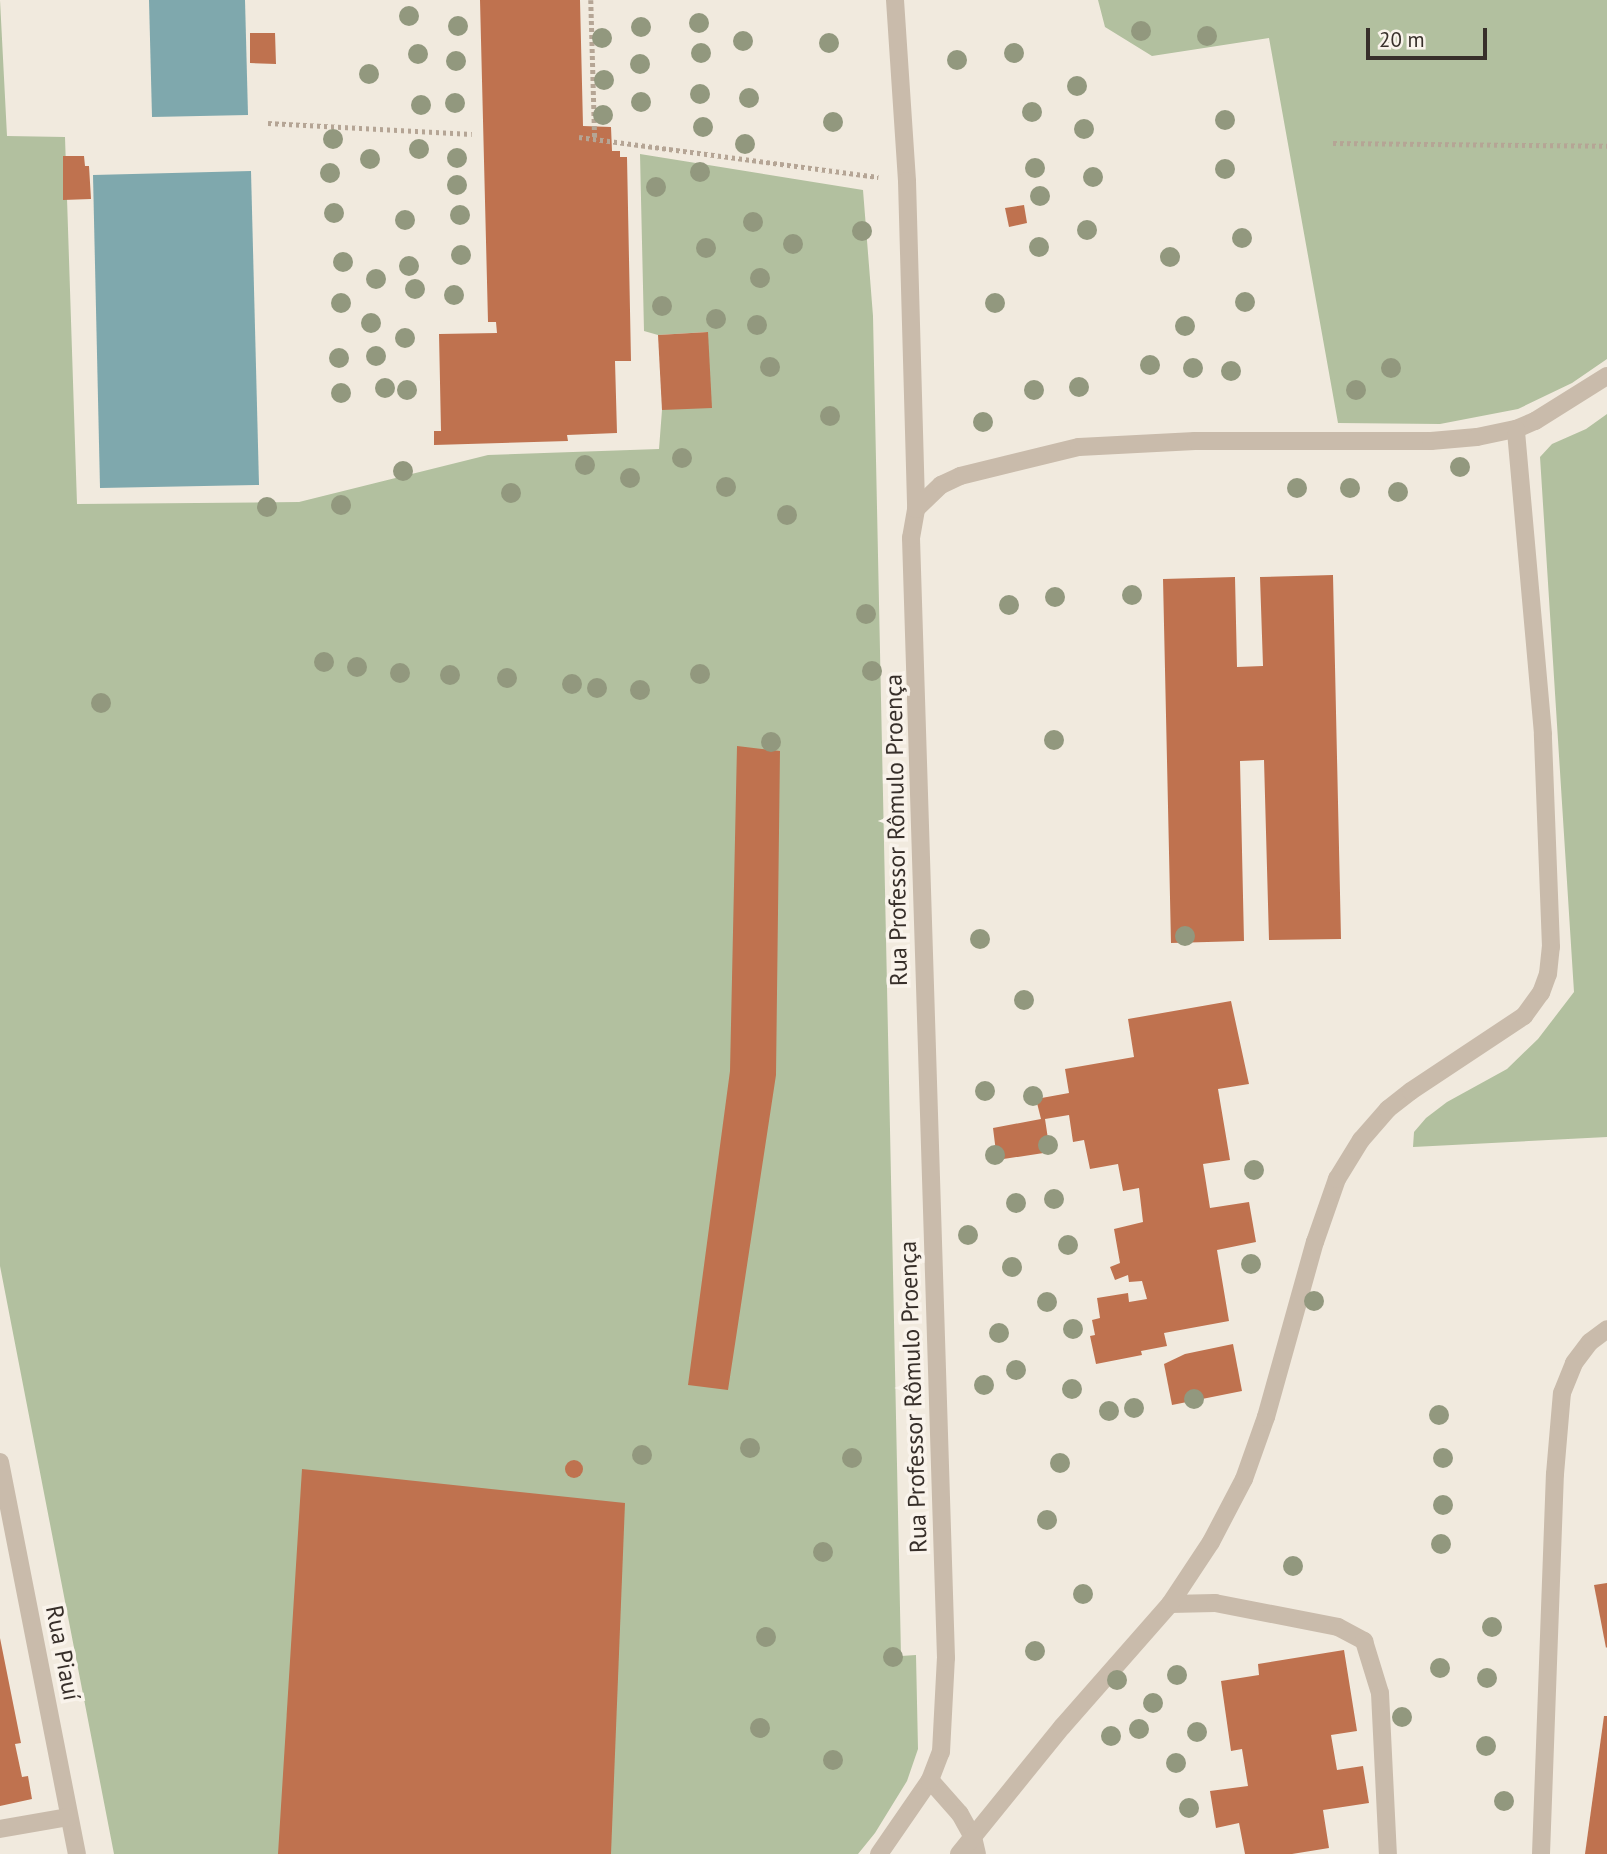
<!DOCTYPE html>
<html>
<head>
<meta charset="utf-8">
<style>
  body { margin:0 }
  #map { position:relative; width:1607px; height:1854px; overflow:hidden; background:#f1eade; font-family:"PT Sans",sans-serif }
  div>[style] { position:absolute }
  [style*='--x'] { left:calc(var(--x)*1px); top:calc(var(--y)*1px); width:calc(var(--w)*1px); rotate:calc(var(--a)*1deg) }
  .green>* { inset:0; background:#b2c09f }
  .water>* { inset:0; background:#7fa8ad }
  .building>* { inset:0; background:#bf724f }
  .round { border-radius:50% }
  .path>* { height:4.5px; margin-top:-2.25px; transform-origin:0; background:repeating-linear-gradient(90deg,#b5a595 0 3.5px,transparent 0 7px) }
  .minor>* { height:18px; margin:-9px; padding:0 9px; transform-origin:9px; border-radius:9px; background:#c9bbab }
  .trees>* { width:20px; height:20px; margin:-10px; border-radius:50%; background:#92987e }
  span { translate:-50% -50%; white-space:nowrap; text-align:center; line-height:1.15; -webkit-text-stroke:7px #f9f3eb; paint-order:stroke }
  .street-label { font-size:24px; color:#372f2a }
  .scale { position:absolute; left:1366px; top:28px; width:121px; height:32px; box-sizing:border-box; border:4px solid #372f2a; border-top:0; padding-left:9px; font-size:21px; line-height:24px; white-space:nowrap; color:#372f2a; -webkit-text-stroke:5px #f9f3eb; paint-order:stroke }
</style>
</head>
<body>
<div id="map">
  <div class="green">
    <div style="clip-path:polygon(0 0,7px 136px,65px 137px,77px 504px,299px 502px,488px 455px,659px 449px,662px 410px,707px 332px,658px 335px,644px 331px,640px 154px,863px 190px,873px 316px,901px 1656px,916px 1655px,918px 1749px,907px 1781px,875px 1833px,858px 1854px,114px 1854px,0 1266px)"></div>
    <div style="clip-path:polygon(1098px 0,1607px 0,1607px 359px,1572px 383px,1518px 409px,1440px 424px,1338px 423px,1269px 38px,1152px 56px,1105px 27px)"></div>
    <div style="clip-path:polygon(1607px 414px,1607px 1137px,1413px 1147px,1414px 1132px,1426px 1118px,1447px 1102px,1507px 1069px,1538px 1039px,1574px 992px,1540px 457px,1552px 444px,1586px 429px)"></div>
  </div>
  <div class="water">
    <div style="clip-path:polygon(149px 0,245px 0,248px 115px,152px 117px)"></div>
    <div style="clip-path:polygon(251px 171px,259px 485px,100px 488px,93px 175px)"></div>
  </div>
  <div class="building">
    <div style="clip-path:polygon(480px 0,580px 0,583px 126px,611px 127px,612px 151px,620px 151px,620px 157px,627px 157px,631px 361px,615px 361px,617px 433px,567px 435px,568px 441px,434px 445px,434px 431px,441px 431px,439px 334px,497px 333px,496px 322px,488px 322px)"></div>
    <div style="clip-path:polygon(250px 33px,275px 33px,276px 64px,250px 63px)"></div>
    <div style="clip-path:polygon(63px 156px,84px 156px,85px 166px,89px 166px,91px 199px,63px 200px)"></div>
    <div style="clip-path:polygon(1024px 205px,1027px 223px,1009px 227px,1005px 208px)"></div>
    <div style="clip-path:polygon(708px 332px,712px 408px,662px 410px,658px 335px)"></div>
    <div style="clip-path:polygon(1333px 575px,1341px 939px,1269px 940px,1264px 760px,1240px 761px,1244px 941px,1171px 943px,1163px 579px,1235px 577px,1237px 667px,1263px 666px,1260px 577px)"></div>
    <div style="clip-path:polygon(737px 746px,780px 751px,776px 1075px,728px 1390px,688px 1385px,730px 1071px)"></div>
    <div style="clip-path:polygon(1231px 1001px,1249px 1084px,1218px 1089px,1230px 1160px,1203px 1164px,1210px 1208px,1249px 1202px,1256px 1242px,1217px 1250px,1229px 1321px,1164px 1333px,1167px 1346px,1141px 1351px,1142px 1355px,1096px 1364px,1090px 1336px,1095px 1335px,1092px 1320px,1100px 1318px,1097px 1298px,1128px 1293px,1129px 1302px,1147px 1299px,1142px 1281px,1129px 1282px,1128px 1275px,1115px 1280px,1110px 1267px,1120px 1263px,1114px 1229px,1143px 1222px,1139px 1188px,1123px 1191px,1118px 1164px,1090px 1169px,1084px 1140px,1073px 1142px,1069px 1115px,1045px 1119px,1050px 1152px,997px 1160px,993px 1128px,1041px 1119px,1036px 1099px,1069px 1093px,1065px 1069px,1134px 1057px,1128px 1019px)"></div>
    <div style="clip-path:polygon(1233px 1344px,1242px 1391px,1172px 1405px,1164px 1364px,1185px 1354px)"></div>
    <div class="round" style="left:565px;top:1460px;width:18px;height:18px"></div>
    <div style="clip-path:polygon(302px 1469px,625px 1503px,611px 1854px,278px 1854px)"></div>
    <div style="clip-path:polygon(1607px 1583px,1607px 1647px,1606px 1648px,1594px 1585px)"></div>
    <div style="clip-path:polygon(0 1638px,21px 1743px,15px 1744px,22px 1777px,28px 1776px,32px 1799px,0 1806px)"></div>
    <div style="clip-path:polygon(1344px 1650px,1357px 1731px,1331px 1735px,1337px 1770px,1363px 1766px,1369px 1803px,1323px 1810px,1329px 1848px,1292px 1854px,1245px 1854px,1239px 1823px,1216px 1828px,1210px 1791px,1248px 1786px,1242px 1749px,1231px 1751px,1221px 1681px,1259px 1675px,1258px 1664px)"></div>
    <div style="clip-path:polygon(1604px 1716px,1607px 1716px,1607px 1854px,1585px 1854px)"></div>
  </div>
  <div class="path">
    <div style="--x:591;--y:0;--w:140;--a:88.4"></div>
    <div style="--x:268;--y:123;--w:204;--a:3.1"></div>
    <div style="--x:579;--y:137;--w:302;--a:7.6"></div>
    <div style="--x:1333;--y:143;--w:274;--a:0.6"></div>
  </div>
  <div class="minor">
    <div style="--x:895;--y:0;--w:181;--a:86.2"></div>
    <div style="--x:907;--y:181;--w:328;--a:88.4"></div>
    <div style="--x:0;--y:1462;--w:399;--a:78.9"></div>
    <div style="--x:1170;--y:1604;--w:45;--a:-1.3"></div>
    <div style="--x:1215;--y:1603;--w:125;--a:11"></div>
    <div style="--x:1338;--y:1627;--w:30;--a:28"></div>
    <div style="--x:1364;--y:1641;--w:54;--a:72.9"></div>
    <div style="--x:1380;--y:1693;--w:161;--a:87.2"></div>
    <div style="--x:930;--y:1780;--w:45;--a:48.6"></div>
    <div style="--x:960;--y:1814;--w:26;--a:61"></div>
    <div style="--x:973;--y:1837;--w:17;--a:77"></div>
    <div style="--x:0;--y:1829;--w:70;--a:-9.9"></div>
    <div style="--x:879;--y:1854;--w:90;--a:-55.4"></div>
    <div style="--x:930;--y:1780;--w:30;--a:-69"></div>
    <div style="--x:941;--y:1752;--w:94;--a:-87"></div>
    <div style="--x:946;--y:1658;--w:1121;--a:-91.79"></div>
    <div style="--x:911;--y:538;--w:29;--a:-80"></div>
    <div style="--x:916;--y:509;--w:35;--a:-44"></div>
    <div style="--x:941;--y:485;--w:21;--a:-25"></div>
    <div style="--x:960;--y:476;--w:122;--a:-13.7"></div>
    <div style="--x:1079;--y:447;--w:116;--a:-3"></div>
    <div style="--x:1195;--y:441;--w:236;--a:0"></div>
    <div style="--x:1431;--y:441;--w:46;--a:-5"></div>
    <div style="--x:1477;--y:437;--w:40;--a:-12"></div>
    <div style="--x:1516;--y:429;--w:21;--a:-23"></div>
    <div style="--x:1535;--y:421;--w:85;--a:-32"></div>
    <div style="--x:959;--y:1854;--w:164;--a:-51"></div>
    <div style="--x:1062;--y:1727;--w:164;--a:-48.7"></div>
    <div style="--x:1170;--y:1604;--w:74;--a:-56.5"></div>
    <div style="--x:1211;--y:1542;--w:71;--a:-62.4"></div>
    <div style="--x:1244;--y:1479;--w:66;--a:-70.5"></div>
    <div style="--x:1266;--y:1417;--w:182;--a:-74.4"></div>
    <div style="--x:1315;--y:1242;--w:67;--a:-70.8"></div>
    <div style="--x:1337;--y:1179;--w:46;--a:-58.4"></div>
    <div style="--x:1361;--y:1140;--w:41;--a:-48.9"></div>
    <div style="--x:1388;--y:1109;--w:29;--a:-38"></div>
    <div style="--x:1411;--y:1091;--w:136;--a:-33.6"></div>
    <div style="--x:1524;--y:1016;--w:29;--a:-54"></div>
    <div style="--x:1541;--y:993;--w:20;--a:-70"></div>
    <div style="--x:1548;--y:974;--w:27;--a:-84"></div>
    <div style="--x:1551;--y:947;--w:213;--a:-92.2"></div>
    <div style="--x:1543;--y:734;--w:306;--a:-95.1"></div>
    <div style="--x:1541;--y:1854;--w:380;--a:-87.9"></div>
    <div style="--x:1555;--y:1474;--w:81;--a:-85.1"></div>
    <div style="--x:1562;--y:1393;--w:32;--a:-68"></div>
    <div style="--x:1574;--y:1363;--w:26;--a:-53"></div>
    <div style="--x:1590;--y:1342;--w:21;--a:-37"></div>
  </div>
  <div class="trees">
    <div style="left:409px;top:16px"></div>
    <div style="left:699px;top:23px"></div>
    <div style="left:458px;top:26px"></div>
    <div style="left:641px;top:27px"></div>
    <div style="left:1141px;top:31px"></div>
    <div style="left:1207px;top:36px"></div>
    <div style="left:602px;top:38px"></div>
    <div style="left:743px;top:41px"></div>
    <div style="left:829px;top:43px"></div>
    <div style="left:701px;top:53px"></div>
    <div style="left:1014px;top:53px"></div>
    <div style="left:418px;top:54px"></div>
    <div style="left:957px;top:60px"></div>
    <div style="left:456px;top:61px"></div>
    <div style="left:640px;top:64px"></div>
    <div style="left:369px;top:74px"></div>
    <div style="left:604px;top:80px"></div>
    <div style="left:1077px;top:86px"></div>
    <div style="left:700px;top:94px"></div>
    <div style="left:749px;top:98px"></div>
    <div style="left:641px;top:102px"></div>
    <div style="left:455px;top:103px"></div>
    <div style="left:421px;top:105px"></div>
    <div style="left:1032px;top:112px"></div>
    <div style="left:603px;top:115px"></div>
    <div style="left:1225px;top:120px"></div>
    <div style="left:833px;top:122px"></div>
    <div style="left:703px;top:127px"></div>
    <div style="left:1084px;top:129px"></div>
    <div style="left:333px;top:139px"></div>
    <div style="left:745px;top:144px"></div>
    <div style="left:419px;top:149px"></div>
    <div style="left:457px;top:158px"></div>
    <div style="left:370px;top:159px"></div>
    <div style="left:1035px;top:168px"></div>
    <div style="left:1225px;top:169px"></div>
    <div style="left:700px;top:172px"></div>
    <div style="left:330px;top:173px"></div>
    <div style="left:1093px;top:177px"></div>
    <div style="left:457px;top:185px"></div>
    <div style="left:656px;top:187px"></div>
    <div style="left:1040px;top:196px"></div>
    <div style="left:334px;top:213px"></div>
    <div style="left:460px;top:215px"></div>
    <div style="left:405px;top:220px"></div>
    <div style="left:753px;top:222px"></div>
    <div style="left:1087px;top:230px"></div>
    <div style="left:862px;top:231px"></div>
    <div style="left:1242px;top:238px"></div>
    <div style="left:793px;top:244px"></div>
    <div style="left:1039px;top:247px"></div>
    <div style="left:706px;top:248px"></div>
    <div style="left:461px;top:255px"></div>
    <div style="left:1170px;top:257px"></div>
    <div style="left:343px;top:262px"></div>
    <div style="left:409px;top:266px"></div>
    <div style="left:760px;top:278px"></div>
    <div style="left:376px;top:279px"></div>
    <div style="left:415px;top:289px"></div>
    <div style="left:454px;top:295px"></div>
    <div style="left:1245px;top:302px"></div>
    <div style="left:341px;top:303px"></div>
    <div style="left:995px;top:303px"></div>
    <div style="left:662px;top:306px"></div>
    <div style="left:716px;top:319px"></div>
    <div style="left:371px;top:323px"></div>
    <div style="left:757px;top:325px"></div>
    <div style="left:1185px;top:326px"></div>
    <div style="left:405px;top:338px"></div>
    <div style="left:376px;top:356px"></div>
    <div style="left:339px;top:358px"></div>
    <div style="left:1150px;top:365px"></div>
    <div style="left:770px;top:367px"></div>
    <div style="left:1193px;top:368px"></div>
    <div style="left:1391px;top:368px"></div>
    <div style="left:1231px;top:371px"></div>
    <div style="left:1079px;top:387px"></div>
    <div style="left:385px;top:388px"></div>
    <div style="left:407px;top:390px"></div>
    <div style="left:1034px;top:390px"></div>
    <div style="left:1356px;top:390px"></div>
    <div style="left:341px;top:393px"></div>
    <div style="left:830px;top:416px"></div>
    <div style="left:983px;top:422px"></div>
    <div style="left:682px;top:458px"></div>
    <div style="left:585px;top:465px"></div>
    <div style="left:1460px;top:467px"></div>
    <div style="left:403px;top:471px"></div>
    <div style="left:630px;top:478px"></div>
    <div style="left:726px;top:487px"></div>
    <div style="left:1297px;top:488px"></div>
    <div style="left:1350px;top:488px"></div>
    <div style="left:1398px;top:492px"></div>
    <div style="left:511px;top:493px"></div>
    <div style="left:341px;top:505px"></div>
    <div style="left:267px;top:507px"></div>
    <div style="left:787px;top:515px"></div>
    <div style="left:1132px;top:595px"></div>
    <div style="left:1055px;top:597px"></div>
    <div style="left:1009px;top:605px"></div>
    <div style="left:866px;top:614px"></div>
    <div style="left:324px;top:662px"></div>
    <div style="left:357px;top:667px"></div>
    <div style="left:872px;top:671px"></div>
    <div style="left:400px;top:673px"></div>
    <div style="left:700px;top:674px"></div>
    <div style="left:450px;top:675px"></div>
    <div style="left:507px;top:678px"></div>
    <div style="left:572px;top:684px"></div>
    <div style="left:597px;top:688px"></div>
    <div style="left:640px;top:690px"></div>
    <div style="left:101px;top:703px"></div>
    <div style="left:1054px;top:740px"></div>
    <div style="left:771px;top:742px"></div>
    <div style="left:1185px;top:936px"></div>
    <div style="left:980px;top:939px"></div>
    <div style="left:1024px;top:1000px"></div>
    <div style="left:985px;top:1091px"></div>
    <div style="left:1033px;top:1096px"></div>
    <div style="left:1048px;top:1145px"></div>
    <div style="left:995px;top:1155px"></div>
    <div style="left:1254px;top:1170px"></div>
    <div style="left:1054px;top:1199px"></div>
    <div style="left:1016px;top:1203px"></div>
    <div style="left:968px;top:1235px"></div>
    <div style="left:1068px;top:1245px"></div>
    <div style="left:1251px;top:1264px"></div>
    <div style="left:1012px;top:1267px"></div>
    <div style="left:1314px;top:1301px"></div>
    <div style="left:1047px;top:1302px"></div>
    <div style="left:1073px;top:1329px"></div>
    <div style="left:999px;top:1333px"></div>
    <div style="left:1016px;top:1370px"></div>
    <div style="left:984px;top:1385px"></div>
    <div style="left:1072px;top:1389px"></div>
    <div style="left:1194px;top:1399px"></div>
    <div style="left:1134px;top:1408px"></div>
    <div style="left:1109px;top:1411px"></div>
    <div style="left:1439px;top:1415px"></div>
    <div style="left:750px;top:1448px"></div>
    <div style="left:642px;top:1455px"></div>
    <div style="left:852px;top:1458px"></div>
    <div style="left:1443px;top:1458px"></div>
    <div style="left:1060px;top:1463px"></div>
    <div style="left:1443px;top:1505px"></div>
    <div style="left:1047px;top:1520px"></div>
    <div style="left:1441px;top:1544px"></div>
    <div style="left:823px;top:1552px"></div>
    <div style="left:1293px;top:1566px"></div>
    <div style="left:1083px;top:1594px"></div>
    <div style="left:1492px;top:1627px"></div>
    <div style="left:766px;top:1637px"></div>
    <div style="left:1035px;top:1651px"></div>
    <div style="left:893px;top:1657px"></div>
    <div style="left:1440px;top:1668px"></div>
    <div style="left:1177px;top:1675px"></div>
    <div style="left:1487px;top:1678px"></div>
    <div style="left:1117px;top:1680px"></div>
    <div style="left:1153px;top:1703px"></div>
    <div style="left:1402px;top:1717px"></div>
    <div style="left:760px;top:1728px"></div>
    <div style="left:1139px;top:1729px"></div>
    <div style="left:1197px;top:1732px"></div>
    <div style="left:1111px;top:1736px"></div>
    <div style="left:1486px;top:1746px"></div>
    <div style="left:833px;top:1760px"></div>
    <div style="left:1176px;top:1763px"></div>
    <div style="left:1504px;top:1801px"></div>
    <div style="left:1189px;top:1808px"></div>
  </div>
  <div class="street-label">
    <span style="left:896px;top:830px;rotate:-91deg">Rua Professor Rômulo Proença</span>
    <span style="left:913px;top:1397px;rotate:-92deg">Rua Professor Rômulo Proença</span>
    <span style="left:63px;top:1653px;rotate:79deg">Rua Piauí</span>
  </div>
  <div class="scale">20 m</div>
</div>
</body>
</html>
